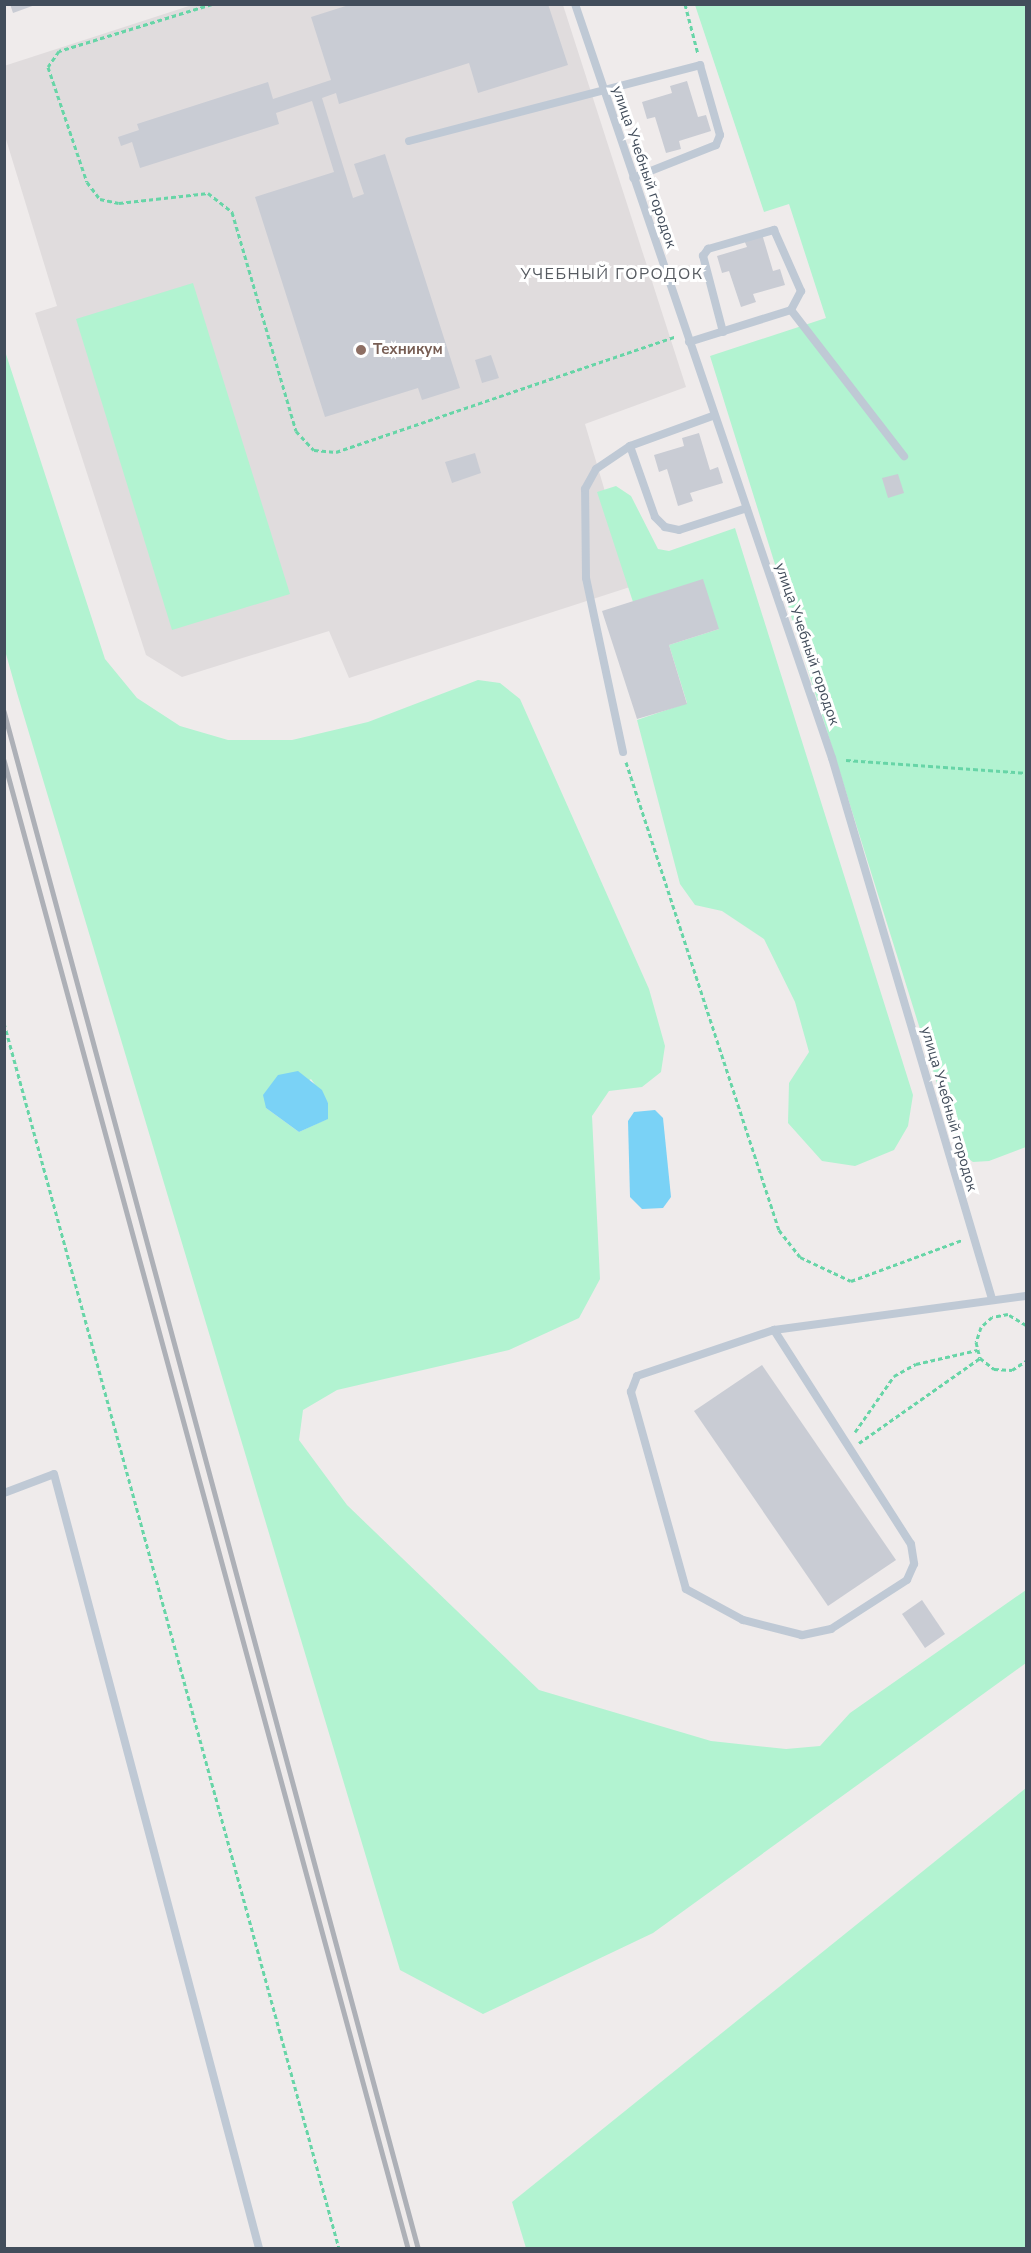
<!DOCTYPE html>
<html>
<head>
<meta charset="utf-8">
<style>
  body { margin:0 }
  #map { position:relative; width:1031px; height:2253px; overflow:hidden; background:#efebeb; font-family:"Nunito Sans",sans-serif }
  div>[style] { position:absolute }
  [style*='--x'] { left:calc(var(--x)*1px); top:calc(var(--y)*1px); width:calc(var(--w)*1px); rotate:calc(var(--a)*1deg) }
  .education>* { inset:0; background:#e0dcdd }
  .green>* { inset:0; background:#b2f3d1 }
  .water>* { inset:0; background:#7ad2f6 }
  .building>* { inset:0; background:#c9ccd4 }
  .path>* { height:3px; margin-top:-1.5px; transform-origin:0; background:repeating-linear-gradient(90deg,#67d5a7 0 4.5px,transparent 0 7.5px) }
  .service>* { height:8px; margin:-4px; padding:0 4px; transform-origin:4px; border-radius:4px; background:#bfc9d5 }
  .rail>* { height:4.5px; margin:-2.25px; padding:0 2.25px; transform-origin:2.25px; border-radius:2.25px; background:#adb0b7 }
  .dots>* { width:16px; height:16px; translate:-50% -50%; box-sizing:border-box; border:3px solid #fff; border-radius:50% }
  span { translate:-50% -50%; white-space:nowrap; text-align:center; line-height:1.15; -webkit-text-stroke:6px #fff; paint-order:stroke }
  .street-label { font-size:15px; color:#424d5b }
  .education-label { font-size:15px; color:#785e54; font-weight:700 }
  .left { translate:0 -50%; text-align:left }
  .neighbourhood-label { font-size:16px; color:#575b61; letter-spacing:1.5px }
  .frame { position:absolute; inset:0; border:6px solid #424d5b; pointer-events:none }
</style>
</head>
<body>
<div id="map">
  <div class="education">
    <div style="clip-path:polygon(192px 5px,563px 5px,686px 387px,585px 424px,633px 586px,349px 678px,329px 631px,182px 677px,146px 655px,35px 313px,57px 306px,5px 136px,4px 66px)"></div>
  </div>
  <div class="green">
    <div style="clip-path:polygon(695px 5px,1026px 5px,1026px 1147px,989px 1161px,973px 1162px,958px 1151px,710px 356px,826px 318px,789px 204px,764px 212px)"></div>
    <div style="clip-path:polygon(193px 283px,290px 594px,172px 630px,76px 319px)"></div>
    <div style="clip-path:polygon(evenodd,4px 348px,105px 659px,137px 698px,180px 726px,228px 740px,292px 740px,368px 722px,478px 680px,500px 683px,520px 699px,649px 989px,665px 1046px,661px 1072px,642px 1087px,609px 1091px,592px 1116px,600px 1279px,579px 1318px,509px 1350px,337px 1390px,303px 1410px,299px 1440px,347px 1505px,539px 1690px,711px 1741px,786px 1749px,820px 1746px,850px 1713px,1026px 1590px,1026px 1663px,653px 1933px,483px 2014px,400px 1970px,17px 693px,4px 647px,4px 348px,311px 1079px,328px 1103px,327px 1119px,299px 1132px,266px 1108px,311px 1079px)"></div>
    <div style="clip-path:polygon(616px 486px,631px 496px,658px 549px,669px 551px,735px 528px,913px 1095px,908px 1126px,894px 1150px,855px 1166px,822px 1161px,788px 1123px,789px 1083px,809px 1052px,795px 1002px,764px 939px,722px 911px,695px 905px,680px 884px,637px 720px,687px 703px,669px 645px,719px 629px,633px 602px,597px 492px)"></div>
    <div style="clip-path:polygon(1026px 1788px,1026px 2248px,526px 2248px,512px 2202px)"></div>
  </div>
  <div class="water">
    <div style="clip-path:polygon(298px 1071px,322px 1090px,328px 1103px,328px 1119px,299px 1132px,266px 1108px,263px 1095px,278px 1075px)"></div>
    <div style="clip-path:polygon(655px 1110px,663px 1118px,671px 1197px,663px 1208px,642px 1209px,630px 1197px,628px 1121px,634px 1112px)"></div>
  </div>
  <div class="building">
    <div style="clip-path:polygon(10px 4px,35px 4px,35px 5px,13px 13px)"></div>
    <div style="clip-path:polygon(352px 4px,548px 4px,568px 65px,478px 93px,469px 63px,339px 104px,336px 93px,322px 98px,353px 198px,364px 194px,354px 164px,385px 154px,460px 388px,422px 400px,418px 388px,325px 417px,255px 197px,334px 172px,312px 101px,276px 113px,279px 124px,140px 168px,132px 142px,121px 146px,118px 137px,139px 130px,137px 124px,268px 82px,273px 99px,331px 80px,311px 17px)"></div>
    <div style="clip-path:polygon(687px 81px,698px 117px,706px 115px,711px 131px,679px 141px,681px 149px,666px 153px,655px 117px,647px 119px,642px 102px,672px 93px,670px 86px)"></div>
    <div style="clip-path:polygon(762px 234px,773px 271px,780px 269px,785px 285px,753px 294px,756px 302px,741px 307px,729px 271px,722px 273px,717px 256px,747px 247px,744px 240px)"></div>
    <div style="clip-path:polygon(491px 355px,499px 378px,482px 383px,475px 360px)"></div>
    <div style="clip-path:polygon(699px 433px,710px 470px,718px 467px,723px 483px,690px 493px,693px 501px,678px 506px,667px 469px,659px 472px,654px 455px,684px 446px,682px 438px)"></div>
    <div style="clip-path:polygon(475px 453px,481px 473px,452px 483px,445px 462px)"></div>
    <div style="clip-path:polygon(898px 474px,904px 493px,888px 498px,882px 478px)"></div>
    <div style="clip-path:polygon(703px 579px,719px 629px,669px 645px,687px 704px,637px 719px,602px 611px)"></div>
    <div style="clip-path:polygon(762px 1365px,896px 1560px,828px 1606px,694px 1411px)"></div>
    <div style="clip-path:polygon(922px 1600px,945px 1634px,925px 1648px,902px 1614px)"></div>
  </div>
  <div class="path">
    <div style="--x:212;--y:4;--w:160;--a:162.9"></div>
    <div style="--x:59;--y:51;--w:19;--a:125"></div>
    <div style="--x:48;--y:67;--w:121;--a:71.3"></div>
    <div style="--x:87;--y:182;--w:21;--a:53"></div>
    <div style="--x:100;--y:199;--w:19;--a:12"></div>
    <div style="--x:119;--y:203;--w:90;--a:-6.4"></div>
    <div style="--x:208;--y:193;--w:31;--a:38"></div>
    <div style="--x:232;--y:212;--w:228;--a:73.7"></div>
    <div style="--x:296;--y:431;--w:26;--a:47"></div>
    <div style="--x:314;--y:450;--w:22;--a:5"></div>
    <div style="--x:336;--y:452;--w:359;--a:-18.8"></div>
    <div style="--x:685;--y:4;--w:52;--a:75.4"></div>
    <div style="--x:846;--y:760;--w:180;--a:4.1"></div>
    <div style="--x:626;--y:762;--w:492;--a:71.9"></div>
    <div style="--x:779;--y:1230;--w:34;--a:52"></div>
    <div style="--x:800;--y:1257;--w:56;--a:25.2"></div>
    <div style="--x:851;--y:1281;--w:118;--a:-20.3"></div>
    <div style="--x:4;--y:1023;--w:1270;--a:74.71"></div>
    <div style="--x:1026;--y:1325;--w:21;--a:-149"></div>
    <div style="--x:1008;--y:1314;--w:16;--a:169"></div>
    <div style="--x:992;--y:1317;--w:15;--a:138"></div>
    <div style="--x:981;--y:1327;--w:16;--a:108"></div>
    <div style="--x:976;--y:1342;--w:16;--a:76"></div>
    <div style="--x:980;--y:1358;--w:18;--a:38"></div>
    <div style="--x:994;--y:1369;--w:18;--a:3"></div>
    <div style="--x:1012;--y:1370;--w:17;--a:-33"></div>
    <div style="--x:855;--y:1432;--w:68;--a:-55.1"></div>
    <div style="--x:894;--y:1376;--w:25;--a:-29"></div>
    <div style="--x:916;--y:1364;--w:63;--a:-12.9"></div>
    <div style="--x:859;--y:1443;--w:148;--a:-35.1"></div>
  </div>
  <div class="service">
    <div style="--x:575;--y:4;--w:797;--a:71.18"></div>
    <div style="--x:832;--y:758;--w:564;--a:73.52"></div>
    <div style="--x:409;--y:141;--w:301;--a:-14.6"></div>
    <div style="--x:700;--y:65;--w:73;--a:74.1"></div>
    <div style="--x:720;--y:135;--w:11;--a:112"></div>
    <div style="--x:716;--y:145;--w:89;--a:158.3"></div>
    <div style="--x:723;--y:332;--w:79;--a:-104.7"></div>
    <div style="--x:703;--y:256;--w:9;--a:-54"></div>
    <div style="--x:708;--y:249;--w:69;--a:-16.1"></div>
    <div style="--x:774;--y:230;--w:67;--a:66.1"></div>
    <div style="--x:801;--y:291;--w:21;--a:118"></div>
    <div style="--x:791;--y:310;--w:185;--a:52.3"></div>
    <div style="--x:689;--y:342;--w:107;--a:-17.4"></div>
    <div style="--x:630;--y:446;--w:75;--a:70.6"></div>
    <div style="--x:655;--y:517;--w:14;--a:45"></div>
    <div style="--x:665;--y:527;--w:14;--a:12"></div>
    <div style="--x:679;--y:530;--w:71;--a:-17.9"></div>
    <div style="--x:623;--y:752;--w:178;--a:-102"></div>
    <div style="--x:586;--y:578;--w:89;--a:-90.6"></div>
    <div style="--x:585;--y:489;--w:23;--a:-61"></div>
    <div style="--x:596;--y:469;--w:41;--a:-34.1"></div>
    <div style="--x:630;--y:446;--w:90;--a:-20"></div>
    <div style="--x:774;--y:1330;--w:254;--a:57.4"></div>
    <div style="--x:911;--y:1544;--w:20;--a:81"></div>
    <div style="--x:914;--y:1564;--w:17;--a:114"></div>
    <div style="--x:907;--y:1580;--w:90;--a:147.2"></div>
    <div style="--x:831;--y:1629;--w:30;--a:168"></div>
    <div style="--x:802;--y:1635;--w:61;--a:-165.7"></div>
    <div style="--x:743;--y:1620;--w:65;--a:-151.5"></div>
    <div style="--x:686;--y:1589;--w:205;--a:-105.6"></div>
    <div style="--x:631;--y:1392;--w:17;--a:-69"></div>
    <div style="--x:637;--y:1376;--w:145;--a:-18.6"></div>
    <div style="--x:774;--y:1330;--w:254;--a:-7.7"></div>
    <div style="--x:4;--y:1493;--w:53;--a:-20.8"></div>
    <div style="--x:54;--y:1474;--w:801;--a:75.17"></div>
  </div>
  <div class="rail">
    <div style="--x:4;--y:711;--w:1592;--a:74.92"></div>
    <div style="--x:4;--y:760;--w:1542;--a:74.81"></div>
  </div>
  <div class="dots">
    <div style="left:361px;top:350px;background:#8d6e63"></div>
  </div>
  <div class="street-label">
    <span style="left:644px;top:167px;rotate:71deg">улица Учебный городок</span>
    <span style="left:807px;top:644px;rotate:71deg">улица Учебный городок</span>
    <span style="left:949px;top:1109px;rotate:74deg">улица Учебный городок</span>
  </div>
  <div class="education-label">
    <span class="left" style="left:373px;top:350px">Техникум</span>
  </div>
  <div class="neighbourhood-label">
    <span style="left:612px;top:274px">УЧЕБНЫЙ ГОРОДОК</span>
  </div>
  <div class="frame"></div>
</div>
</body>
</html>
